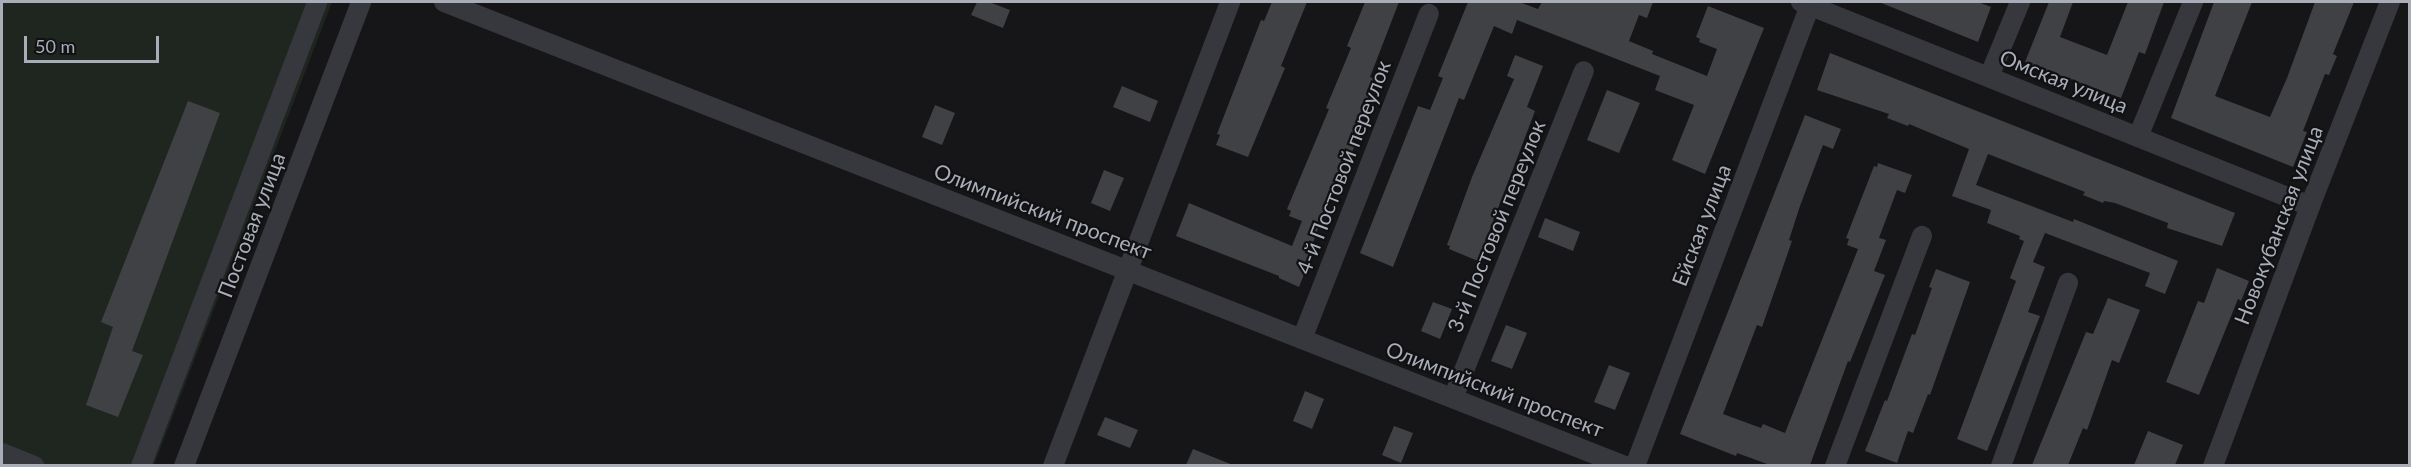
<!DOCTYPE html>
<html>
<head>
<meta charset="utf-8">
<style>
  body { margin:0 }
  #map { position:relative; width:2411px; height:467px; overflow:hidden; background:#161618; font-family:Lato,sans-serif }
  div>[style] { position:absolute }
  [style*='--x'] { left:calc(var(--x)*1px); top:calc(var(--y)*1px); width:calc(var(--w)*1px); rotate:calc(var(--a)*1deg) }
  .green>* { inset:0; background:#1e261f }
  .building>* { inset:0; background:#404145 }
  .street>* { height:20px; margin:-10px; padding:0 10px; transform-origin:10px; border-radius:10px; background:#37383d }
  span { translate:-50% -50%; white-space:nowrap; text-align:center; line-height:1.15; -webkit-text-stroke:4.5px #111113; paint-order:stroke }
  .street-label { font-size:21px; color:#a8adb8 }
  .frame { position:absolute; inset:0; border:3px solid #a8adb8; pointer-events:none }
  .scale { position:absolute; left:24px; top:36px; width:135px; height:27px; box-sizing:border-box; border:3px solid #a8adb8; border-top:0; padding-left:8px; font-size:18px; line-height:21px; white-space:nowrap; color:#a8adb8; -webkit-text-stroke:4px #111113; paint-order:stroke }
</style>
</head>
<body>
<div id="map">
  <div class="green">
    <div style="clip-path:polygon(2px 2px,332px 2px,154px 465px,2px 465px)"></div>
  </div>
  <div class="building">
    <div style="clip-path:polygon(977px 2px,989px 2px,1010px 10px,1003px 28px,971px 15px)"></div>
    <div style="clip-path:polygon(1272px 2px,1307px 2px,1281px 66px,1285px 68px,1248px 157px,1216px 145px,1220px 135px,1217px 134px,1261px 20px,1264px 21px)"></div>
    <div style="clip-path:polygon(1365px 2px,1399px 2px,1370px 77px,1377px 80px,1349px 143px,1355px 145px,1347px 165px,1344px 164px,1325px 209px,1310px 251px,1313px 252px,1299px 287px,1279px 278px,1279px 276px,1176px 236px,1189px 203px,1292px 246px,1302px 221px,1289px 216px,1291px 211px,1287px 209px,1329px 109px,1326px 108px,1351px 48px,1347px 46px)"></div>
    <div style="clip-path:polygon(1468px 2px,1519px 2px,1538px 9px,1542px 2px,1653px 2px,1647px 18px,1639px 15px,1629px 41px,1653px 51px,1652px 54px,1707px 76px,1717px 49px,1699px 42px,1700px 39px,1696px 37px,1708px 6px,1764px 28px,1705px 174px,1672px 160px,1694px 105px,1655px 90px,1660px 76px,1517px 20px,1512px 34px,1494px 26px,1464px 100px,1459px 98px,1393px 267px,1360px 253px,1418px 106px,1430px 110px,1443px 78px,1438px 76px)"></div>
    <div style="clip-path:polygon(1879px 2px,1978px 2px,1991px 7px,1978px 42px)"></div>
    <div style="clip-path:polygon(2049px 2px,2073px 2px,2060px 37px,2107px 55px,2128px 2px,2164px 2px,2145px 54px,2139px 52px,2121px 98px,2025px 62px)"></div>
    <div style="clip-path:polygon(2214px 2px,2252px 2px,2215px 96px,2270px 117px,2287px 78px,2315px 2px,2354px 2px,2333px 54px,2337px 56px,2329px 75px,2325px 74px,2303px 131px,2307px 132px,2293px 167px,2171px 118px)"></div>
    <div style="clip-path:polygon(1830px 53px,2235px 213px,2222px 246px,2167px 228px,2168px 223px,2115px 203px,2104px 201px,2103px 203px,2083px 195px,2085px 192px,1988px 154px,1976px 185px,2073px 222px,2074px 219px,2178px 261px,2165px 294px,2145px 286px,2150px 273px,2045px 233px,2033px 262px,2045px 267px,2028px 312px,2040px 316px,1987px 451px,1957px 439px,2016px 281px,2010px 278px,2024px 241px,2019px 239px,2020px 236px,1987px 223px,1991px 210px,1952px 196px,1969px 149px,1909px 124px,1908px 126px,1887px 118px,1889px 114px,1817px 90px)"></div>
    <div style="clip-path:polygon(1515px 55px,1543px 66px,1527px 107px,1535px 111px,1478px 261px,1449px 249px,1450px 246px,1447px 245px,1472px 177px,1514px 79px,1507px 76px)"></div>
    <div style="clip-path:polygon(1122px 86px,1158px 101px,1150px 122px,1113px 107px)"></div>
    <div style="clip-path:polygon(1607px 90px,1640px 103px,1619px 153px,1587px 140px)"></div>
    <div style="clip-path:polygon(188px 101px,220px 113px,132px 351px,143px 355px,118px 417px,86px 405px,113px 327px,101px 322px)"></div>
    <div style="clip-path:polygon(935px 105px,955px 113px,942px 145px,922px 137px)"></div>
    <div style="clip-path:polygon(1805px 115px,1841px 129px,1833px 149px,1823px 145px,1800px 206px,1789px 240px,1792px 241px,1762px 327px,1757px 325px,1723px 414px,1761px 428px,1763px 424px,1785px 433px,1858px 249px,1847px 245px,1849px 239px,1846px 238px,1874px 166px,1877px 167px,1878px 163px,1912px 175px,1905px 193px,1897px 190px,1879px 238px,1886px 240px,1874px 271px,1885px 275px,1850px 362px,1848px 361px,1810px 465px,1770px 465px,1737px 453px,1736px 456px,1680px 434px)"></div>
    <div style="clip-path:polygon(1104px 170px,1124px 178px,1110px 211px,1091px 203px)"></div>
    <div style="clip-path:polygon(1545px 218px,1580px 232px,1573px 251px,1538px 237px)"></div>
    <div style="clip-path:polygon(2217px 268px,2249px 281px,2241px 301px,2238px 299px,2199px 395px,2166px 382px,2198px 301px,2204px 303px)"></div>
    <div style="clip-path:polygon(1936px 269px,1970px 282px,1930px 395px,1928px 394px,1913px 433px,1908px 431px,1897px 463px,1865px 451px,1885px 400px,1887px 401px,1912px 334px,1915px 335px,1932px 288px,1929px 287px)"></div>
    <div style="clip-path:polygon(2108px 298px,2140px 310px,2119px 363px,2112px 360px,2087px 430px,2083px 428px,2068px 465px,2032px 465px,2086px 332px,2093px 334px)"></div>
    <div style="clip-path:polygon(1433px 302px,1452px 309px,1440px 339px,1421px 331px)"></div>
    <div style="clip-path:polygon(1506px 325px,1527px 333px,1512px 369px,1491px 361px)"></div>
    <div style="clip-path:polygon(1609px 365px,1630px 373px,1615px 410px,1594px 402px)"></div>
    <div style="clip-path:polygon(1305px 391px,1324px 399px,1312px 429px,1293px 421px)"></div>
    <div style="clip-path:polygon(1105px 417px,1138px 430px,1130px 448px,1097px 435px)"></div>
    <div style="clip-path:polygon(1394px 426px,1413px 433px,1401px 463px,1382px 455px)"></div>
    <div style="clip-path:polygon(2148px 431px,2183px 445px,2175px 465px,2134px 465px)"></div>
    <div style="clip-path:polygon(1193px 449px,1233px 465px,1186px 465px)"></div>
  </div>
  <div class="street">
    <div style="--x:444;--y:2;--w:1269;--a:21.45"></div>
    <div style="--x:1801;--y:2;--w:548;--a:21.84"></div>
    <div style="--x:1989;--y:77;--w:81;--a:-67.5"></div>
    <div style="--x:2138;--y:137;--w:146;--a:-67.8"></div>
    <div style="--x:1302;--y:339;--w:349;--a:-68.7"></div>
    <div style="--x:1453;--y:398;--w:352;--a:-68.2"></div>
    <div style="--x:2;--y:453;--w:35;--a:22"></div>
    <div style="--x:141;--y:466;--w:496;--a:-69.2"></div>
    <div style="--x:184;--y:466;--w:497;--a:-69.1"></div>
    <div style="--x:1053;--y:466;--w:497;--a:-69.1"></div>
    <div style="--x:1635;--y:466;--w:496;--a:-69.2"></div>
    <div style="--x:1835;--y:466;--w:246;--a:-69.3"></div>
    <div style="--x:2001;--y:466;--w:195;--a:-69.9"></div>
    <div style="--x:2213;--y:466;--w:278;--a:-69.5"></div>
    <div style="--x:2310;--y:206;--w:219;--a:-68.6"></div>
  </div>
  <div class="street-label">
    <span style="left:2064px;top:81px;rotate:22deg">Омская улица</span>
    <span style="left:1343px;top:167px;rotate:-69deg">4-й Постовой переулок</span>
    <span style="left:1043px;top:211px;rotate:21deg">Олимпийский проспект</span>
    <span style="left:251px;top:225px;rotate:-69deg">Постовая улица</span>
    <span style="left:1701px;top:225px;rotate:-69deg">Ейская улица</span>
    <span style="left:2278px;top:225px;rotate:-69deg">Новокубанская улица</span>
    <span style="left:1496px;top:226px;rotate:-68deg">3-й Постовой переулок</span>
    <span style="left:1495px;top:389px;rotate:21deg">Олимпийский проспект</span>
  </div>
  <div class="frame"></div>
  <div class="scale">50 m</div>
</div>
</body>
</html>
